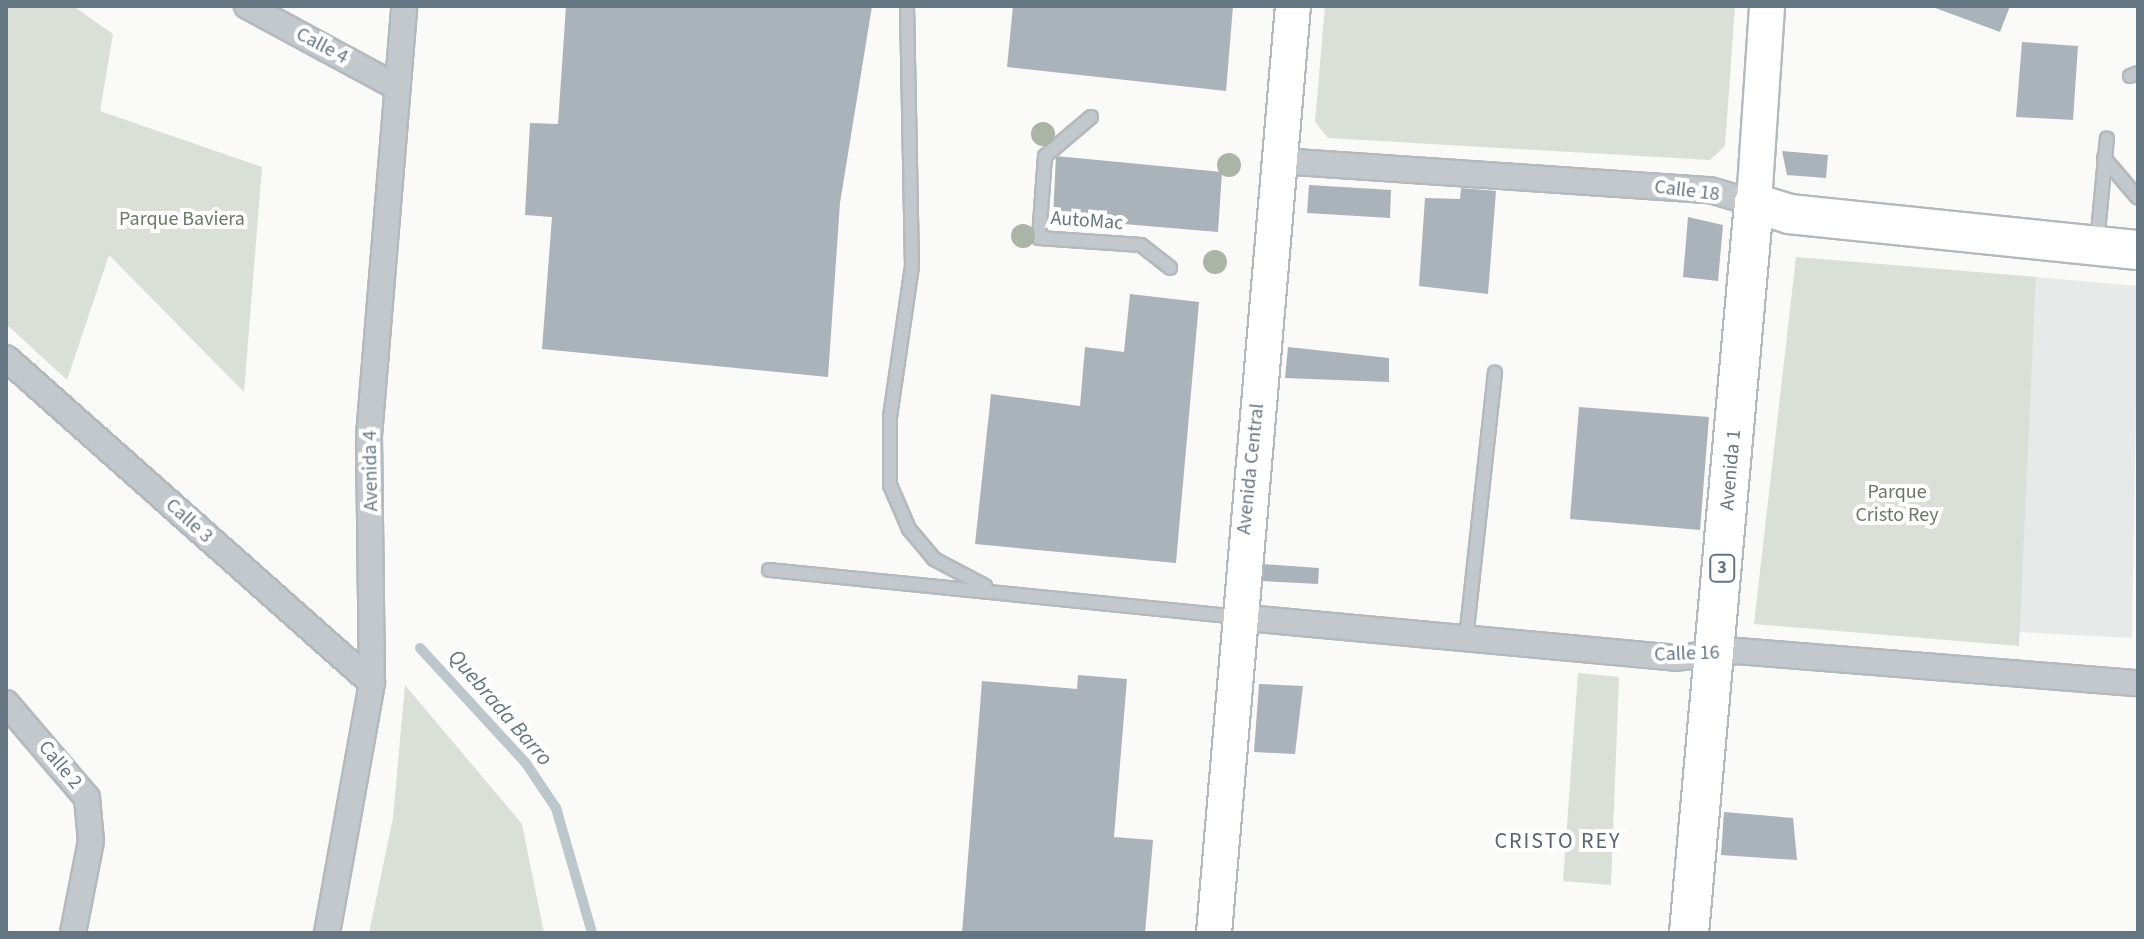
<!DOCTYPE html>
<html>
<head>
<meta charset="utf-8">
<style>
  body { margin:0 }
  #map { position:relative; width:2144px; height:939px; overflow:hidden; background:#fafaf8; font-family:"Source Sans 3",sans-serif }
  div>[style] { position:absolute }
  [style*='--x'] { left:calc(var(--x)*1px); top:calc(var(--y)*1px); width:calc(var(--w)*1px); rotate:calc(var(--a)*1deg) }
  .built>* { inset:0; background:#e8e9e9 }
  .green>* { inset:0; background:#dadfd7 }
  .stream>* { height:10px; margin:-5px; padding:0 5px; transform-origin:5px; border-radius:5px; background:#bbc7cb }
  .building>* { inset:0; background:#aab3b9 }
  .roads { filter:drop-shadow(2px 0 #b3babf) drop-shadow(-2px 0 #b3babf) drop-shadow(0 2px #b3babf) drop-shadow(0 -2px #b3babf) }
  .lane>* { height:12px; margin:-6px; padding:0 6px; transform-origin:6px; border-radius:6px; background:#c3c8cc }
  .street>* { height:24px; margin:-12px; padding:0 12px; transform-origin:12px; border-radius:12px; background:#c3c8cc }
  .secondary>* { height:34px; margin:-17px; padding:0 17px; transform-origin:17px; border-radius:17px; background:#fff }
  .primary>* { height:38px; margin:-19px; padding:0 19px; transform-origin:19px; border-radius:19px; background:#fff }
  .trees>* { width:24px; height:24px; margin:-12px; border-radius:50%; background:#aab4a7 }
  span { translate:-50% -50%; white-space:nowrap; text-align:center; line-height:1.15; -webkit-text-stroke:8px #fff; paint-order:stroke }
  .shield-label span { padding:2px 6px; background:#fff; border:2px solid; border-radius:6px; -webkit-text-stroke-width:0 }
  .shield-label { font-size:18px; color:#657683; font-weight:700 }
  .street-label { font-size:20px; color:#657683 }
  .park-label { font-size:20px; color:#687a64 }
  .water-label { font-size:22px; color:#60757c; font-style:italic }
  .neighbourhood-label { font-size:22px; color:#57646e; letter-spacing:2px }
  .frame { position:absolute; inset:0; border:8px solid #657683; pointer-events:none }
</style>
</head>
<body>
<div id="map">
  <div class="built">
    <div style="clip-path:polygon(2036px 277px,2138px 286px,2132px 638px,2019px 632px)"></div>
  </div>
  <div class="green">
    <div style="clip-path:polygon(6px 6px,73px 6px,113px 34px,100px 111px,262px 167px,244px 392px,109px 255px,67px 380px,6px 324px)"></div>
    <div style="clip-path:polygon(1325px 6px,1735px 6px,1725px 146px,1710px 160px,1328px 138px,1315px 122px)"></div>
    <div style="clip-path:polygon(1796px 257px,2036px 277px,2019px 646px,1754px 624px)"></div>
    <div style="clip-path:polygon(1578px 673px,1619px 677px,1611px 885px,1563px 881px)"></div>
    <div style="clip-path:polygon(405px 685px,522px 824px,544px 933px,369px 933px,393px 818px)"></div>
  </div>
  <div class="stream">
    <div style="--x:420;--y:648;--w:155;--a:47.4"></div>
    <div style="--x:525;--y:762;--w:55;--a:56"></div>
    <div style="--x:556;--y:808;--w:130;--a:73.9"></div>
  </div>
  <div class="building">
    <div style="clip-path:polygon(566px 6px,872px 6px,840px 203px,828px 377px,542px 349px,552px 217px,525px 215px,530px 123px,558px 124px)"></div>
    <div style="clip-path:polygon(1013px 6px,1233px 6px,1226px 91px,1007px 67px)"></div>
    <div style="clip-path:polygon(1930px 6px,2010px 6px,2000px 32px)"></div>
    <div style="clip-path:polygon(2022px 42px,2078px 46px,2073px 120px,2016px 117px)"></div>
    <div style="clip-path:polygon(1782px 151px,1828px 155px,1826px 178px,1787px 175px)"></div>
    <div style="clip-path:polygon(1056px 156px,1222px 172px,1218px 232px,1053px 218px)"></div>
    <div style="clip-path:polygon(1309px 185px,1391px 190px,1390px 218px,1307px 213px)"></div>
    <div style="clip-path:polygon(1461px 188px,1496px 191px,1488px 294px,1419px 286px,1425px 198px,1460px 199px)"></div>
    <div style="clip-path:polygon(1688px 217px,1723px 225px,1718px 281px,1683px 277px)"></div>
    <div style="clip-path:polygon(1130px 294px,1199px 302px,1176px 563px,975px 544px,991px 394px,1080px 406px,1085px 347px,1124px 352px)"></div>
    <div style="clip-path:polygon(1288px 347px,1389px 358px,1389px 382px,1285px 378px)"></div>
    <div style="clip-path:polygon(1579px 407px,1709px 417px,1700px 530px,1570px 519px)"></div>
    <div style="clip-path:polygon(1262px 564px,1319px 568px,1318px 584px,1261px 581px)"></div>
    <div style="clip-path:polygon(1078px 675px,1127px 679px,1114px 837px,1153px 840px,1145px 933px,962px 933px,982px 681px,1077px 689px)"></div>
    <div style="clip-path:polygon(1259px 684px,1303px 686px,1295px 754px,1254px 752px)"></div>
    <div style="clip-path:polygon(1724px 812px,1793px 818px,1797px 860px,1721px 855px)"></div>
  </div>
  <div class="roads">
    <div class="lane">
      <div style="--x:907;--y:6;--w:260;--a:88.9"></div>
      <div style="--x:912;--y:266;--w:152;--a:98.3"></div>
      <div style="--x:890;--y:416;--w:69;--a:90"></div>
      <div style="--x:890;--y:485;--w:48;--a:66.6"></div>
      <div style="--x:909;--y:529;--w:39;--a:50"></div>
      <div style="--x:934;--y:559;--w:58;--a:27.9"></div>
      <div style="--x:2130;--y:76;--w:9;--a:-21"></div>
      <div style="--x:1091;--y:117;--w:60;--a:139.7"></div>
      <div style="--x:1045;--y:156;--w:82;--a:94.2"></div>
      <div style="--x:1039;--y:238;--w:102;--a:3.9"></div>
      <div style="--x:1141;--y:245;--w:37;--a:38"></div>
      <div style="--x:2104;--y:158;--w:52;--a:49.6"></div>
      <div style="--x:2097;--y:243;--w:105;--a:-84.6"></div>
      <div style="--x:769;--y:570;--w:469;--a:5.7"></div>
      <div style="--x:1466;--y:639;--w:268;--a:-83.8"></div>
    </div>
    <div class="street">
      <div style="--x:247;--y:6;--w:170;--a:28.4"></div>
      <div style="--x:1280;--y:161;--w:431;--a:3.9"></div>
      <div style="--x:1710;--y:190;--w:46;--a:16.5"></div>
      <div style="--x:6;--y:358;--w:489;--a:41.6"></div>
      <div style="--x:1236;--y:617;--w:440;--a:5.3"></div>
      <div style="--x:1674;--y:658;--w:63;--a:-6.3"></div>
      <div style="--x:1737;--y:651;--w:402;--a:4.6"></div>
      <div style="--x:6;--y:703;--w:125;--a:49.5"></div>
      <div style="--x:87;--y:798;--w:43;--a:84.7"></div>
      <div style="--x:91;--y:841;--w:94;--a:101.1"></div>
      <div style="--x:327;--y:933;--w:254;--a:-79.8"></div>
      <div style="--x:372;--y:683;--w:247;--a:-90.7"></div>
      <div style="--x:369;--y:436;--w:431;--a:-85.3"></div>
    </div>
    <div class="secondary">
      <div style="--x:1754;--y:203;--w:197;--a:-86.2"></div>
      <div style="--x:1214;--y:933;--w:930;--a:-85.13"></div>
    </div>
    <div class="primary">
      <div style="--x:1689;--y:933;--w:733;--a:-84.91"></div>
      <div style="--x:1754;--y:203;--w:37;--a:17"></div>
      <div style="--x:1789;--y:214;--w:351;--a:5.9"></div>
    </div>
  </div>
  <div class="trees">
    <div style="left:1043px;top:134px"></div>
    <div style="left:1229px;top:165px"></div>
    <div style="left:1023px;top:236px"></div>
    <div style="left:1215px;top:262px"></div>
  </div>
  <div class="shield-label">
    <span style="left:1722px;top:568px">3</span>
  </div>
  <div class="street-label">
    <span style="left:322px;top:46px;rotate:28deg">Calle 4</span>
    <span style="left:1687px;top:191px;rotate:7deg">Calle 18</span>
    <span style="left:1087px;top:221px;rotate:4deg">AutoMac</span>
    <span style="left:1251px;top:469px;rotate:-84deg">Avenida Central</span>
    <span style="left:1731px;top:470px;rotate:-85deg">Avenida 1</span>
    <span style="left:371px;top:471px;rotate:-91deg">Avenida 4</span>
    <span style="left:189px;top:521px;rotate:42deg">Calle 3</span>
    <span style="left:1687px;top:654px;rotate:-2deg">Calle 16</span>
    <span style="left:60px;top:765px;rotate:50deg">Calle 2</span>
  </div>
  <div class="park-label">
    <span style="left:182px;top:219px">Parque Baviera</span>
    <span style="left:1897px;top:504px">Parque<br>Cristo Rey</span>
  </div>
  <div class="water-label">
    <span style="left:500px;top:708px;rotate:49deg">Quebrada Barro</span>
  </div>
  <div class="neighbourhood-label">
    <span style="left:1558px;top:842px">CRISTO REY</span>
  </div>
  <div class="frame"></div>
</div>
</body>
</html>
